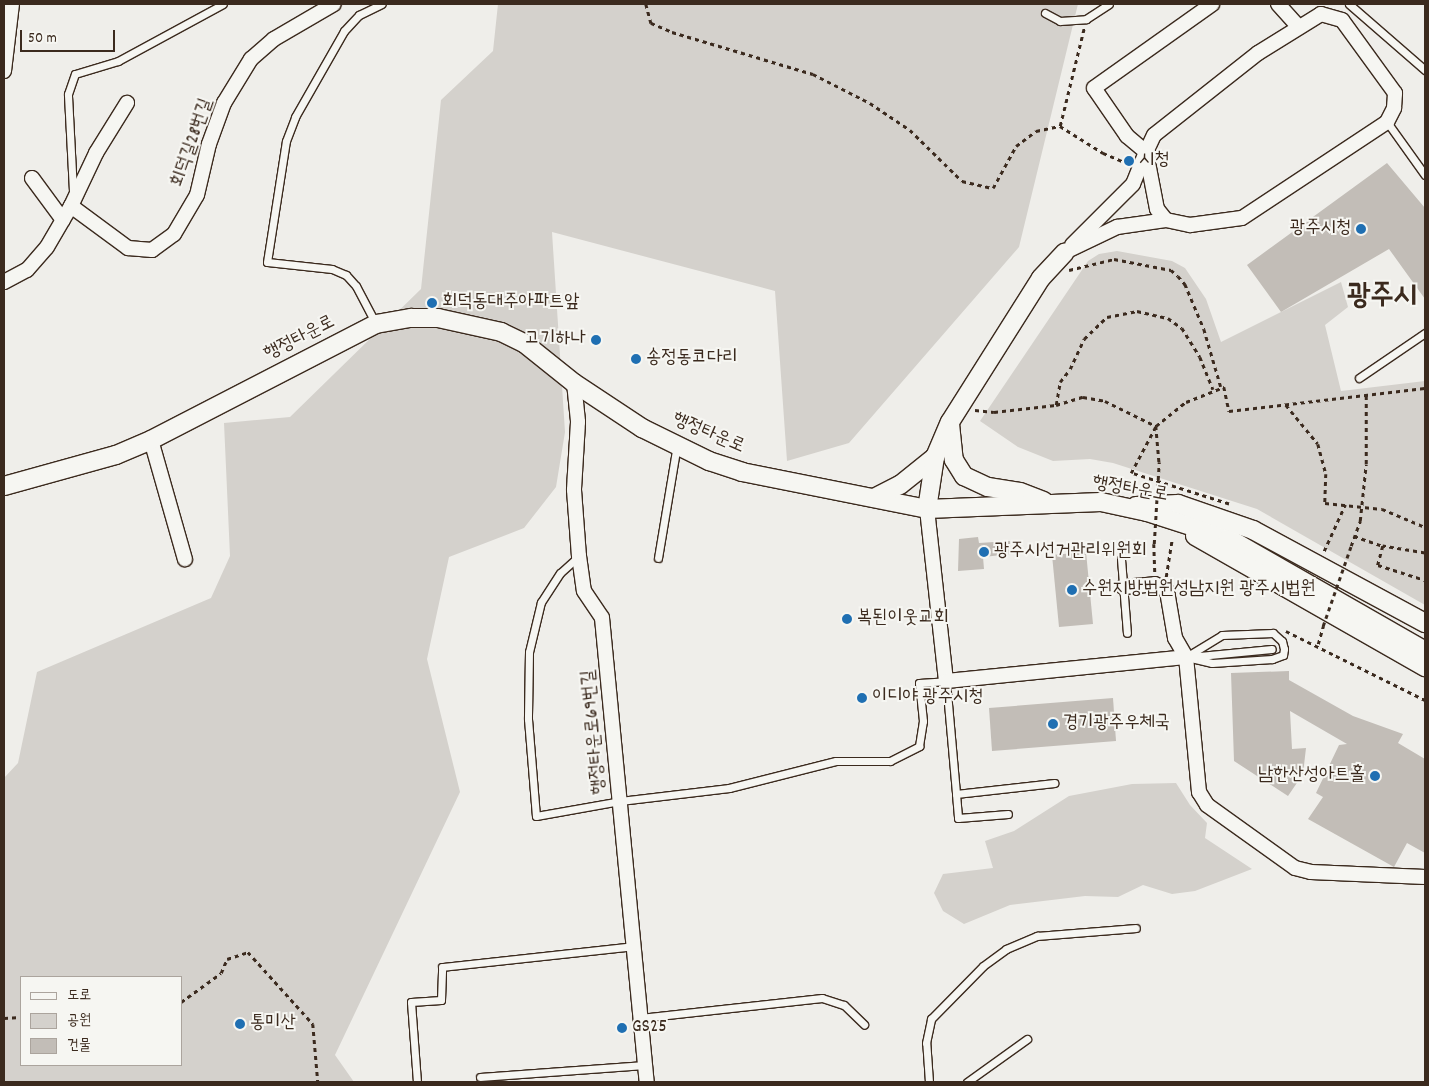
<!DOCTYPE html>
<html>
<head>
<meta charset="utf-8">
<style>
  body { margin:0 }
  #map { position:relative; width:1429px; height:1086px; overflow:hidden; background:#efeeea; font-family:Dekko,"Poor Story",sans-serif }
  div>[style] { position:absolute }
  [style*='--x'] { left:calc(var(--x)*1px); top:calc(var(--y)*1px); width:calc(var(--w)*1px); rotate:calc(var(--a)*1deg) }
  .green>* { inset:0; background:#d4d1cc }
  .building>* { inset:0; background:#c2bdb7 }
  .path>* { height:2.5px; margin-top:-1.25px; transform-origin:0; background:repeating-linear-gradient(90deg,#3b2a1e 0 4px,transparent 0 8px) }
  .roads { filter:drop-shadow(1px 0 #3b2a1e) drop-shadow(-1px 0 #3b2a1e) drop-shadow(0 1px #3b2a1e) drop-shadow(0 -1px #3b2a1e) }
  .service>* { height:7px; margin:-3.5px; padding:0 3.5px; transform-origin:3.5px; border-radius:3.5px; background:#f6f6f2 }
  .minor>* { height:14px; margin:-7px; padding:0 7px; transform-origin:7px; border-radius:7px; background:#f6f6f2 }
  .tertiary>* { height:18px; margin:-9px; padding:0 9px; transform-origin:9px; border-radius:9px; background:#f6f6f2 }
  .path-bridge>* { height:2.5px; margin-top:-1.25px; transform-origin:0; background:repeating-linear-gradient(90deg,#3b2a1e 0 4px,transparent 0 8px) }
  .dots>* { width:14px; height:14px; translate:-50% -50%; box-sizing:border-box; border:2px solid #f6f6f2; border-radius:50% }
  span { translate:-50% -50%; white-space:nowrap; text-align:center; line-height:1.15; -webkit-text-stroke:4px #f6f6f2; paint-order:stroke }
  .street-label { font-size:19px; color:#3b2a1e }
  .poi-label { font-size:19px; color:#3b2a1e }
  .left { translate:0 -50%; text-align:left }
  .right { translate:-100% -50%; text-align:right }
  .town-label { font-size:29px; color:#3b2a1e; font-weight:700 }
  .frame { position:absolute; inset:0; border:5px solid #3b2a1e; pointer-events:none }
  .legend { position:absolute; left:20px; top:976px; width:162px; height:90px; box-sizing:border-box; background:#f6f6f2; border:1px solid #aba49d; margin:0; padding:6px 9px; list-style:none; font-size:15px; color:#3b2a1e }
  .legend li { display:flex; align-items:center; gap:10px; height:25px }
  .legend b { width:25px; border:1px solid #aba49d }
  .scale { position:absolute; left:20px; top:30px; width:95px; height:22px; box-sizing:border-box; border:2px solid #3b2a1e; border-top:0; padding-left:6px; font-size:15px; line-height:18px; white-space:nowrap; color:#3b2a1e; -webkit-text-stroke:4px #f6f6f2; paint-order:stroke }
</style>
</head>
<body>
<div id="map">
  <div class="green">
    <div style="clip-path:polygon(evenodd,498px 4px,1078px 4px,1019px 247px,849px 443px,787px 461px,775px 291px,552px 232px,565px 432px,556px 487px,524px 528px,449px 557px,427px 659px,460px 792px,335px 1055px,354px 1082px,4px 1082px,4px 778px,18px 763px,37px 672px,211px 598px,230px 556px,224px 423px,290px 417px,421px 289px,441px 100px,493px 51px,498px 4px,21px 977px,181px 977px,181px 1065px,21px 1065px,21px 977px)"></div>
    <div style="clip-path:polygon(1117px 251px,1172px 261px,1185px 268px,1206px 299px,1221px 342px,1341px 282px,1348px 307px,1325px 325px,1341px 391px,1425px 381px,1425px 605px,1257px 509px,1113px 463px,1090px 459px,1053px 461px,1018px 447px,980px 421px,1088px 261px,1099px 254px)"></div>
    <div style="clip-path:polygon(1176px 783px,1190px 805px,1207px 823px,1205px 838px,1252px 869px,1195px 891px,1172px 894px,1143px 885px,1118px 897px,1085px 896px,1010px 905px,964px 924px,943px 911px,934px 893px,943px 874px,993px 868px,985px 841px,1014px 831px,1069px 796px,1132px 784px)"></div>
  </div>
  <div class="building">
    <div style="clip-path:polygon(1387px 163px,1425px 208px,1425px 299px,1389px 249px,1281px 312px,1247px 265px)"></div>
    <div style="clip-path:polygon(978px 537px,979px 543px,1010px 541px,1011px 554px,983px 557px,984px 569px,958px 571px,959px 539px)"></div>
    <div style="clip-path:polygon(1086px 552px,1093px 624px,1059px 627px,1052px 555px)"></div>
    <div style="clip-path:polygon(1289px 671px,1289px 680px,1353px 716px,1403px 734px,1398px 743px,1425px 759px,1425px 853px,1407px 843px,1394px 867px,1308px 819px,1323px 797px,1316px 793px,1339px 745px,1347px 744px,1290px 711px,1292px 749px,1306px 748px,1303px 774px,1288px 796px,1234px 761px,1231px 673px)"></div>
    <div style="clip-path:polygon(1113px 698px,1116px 741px,992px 751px,989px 708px)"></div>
  </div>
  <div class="path">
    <div style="--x:646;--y:4;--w:20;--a:75"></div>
    <div style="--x:651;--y:23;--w:23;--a:23"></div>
    <div style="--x:672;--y:32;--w:147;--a:16.6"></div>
    <div style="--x:813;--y:74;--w:64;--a:27"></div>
    <div style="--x:870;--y:103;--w:48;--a:34"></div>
    <div style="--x:910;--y:130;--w:73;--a:44.4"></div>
    <div style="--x:962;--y:181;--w:32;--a:13"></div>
    <div style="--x:993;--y:188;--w:48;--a:-61.3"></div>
    <div style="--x:1016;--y:146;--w:25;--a:-37"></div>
    <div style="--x:1036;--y:131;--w:25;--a:-12"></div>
    <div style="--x:1060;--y:126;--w:51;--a:32.1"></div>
    <div style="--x:1103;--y:153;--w:26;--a:23"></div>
    <div style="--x:1060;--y:126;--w:101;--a:-76.2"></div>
    <div style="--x:1069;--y:270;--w:46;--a:-13.7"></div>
    <div style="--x:1114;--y:259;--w:58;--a:10.9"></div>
    <div style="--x:1171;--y:270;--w:9;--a:41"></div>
    <div style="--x:1178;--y:276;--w:11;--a:49"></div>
    <div style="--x:1185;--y:284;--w:49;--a:67.1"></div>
    <div style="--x:1204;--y:329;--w:60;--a:73.7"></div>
    <div style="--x:1056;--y:405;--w:23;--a:-80"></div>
    <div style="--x:1060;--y:382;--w:16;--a:-52"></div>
    <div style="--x:1070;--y:369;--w:33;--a:-65"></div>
    <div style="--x:1084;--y:339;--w:32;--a:-44"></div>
    <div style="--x:1107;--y:317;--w:31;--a:-11"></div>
    <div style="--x:1137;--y:311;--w:32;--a:13"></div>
    <div style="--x:1168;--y:318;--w:17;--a:36"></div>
    <div style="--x:1182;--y:328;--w:34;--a:58"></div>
    <div style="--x:1200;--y:357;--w:35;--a:68"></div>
    <div style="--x:1286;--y:405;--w:50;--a:50.6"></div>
    <div style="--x:1318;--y:444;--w:31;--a:75"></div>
    <div style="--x:1326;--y:474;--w:29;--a:92"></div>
    <div style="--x:1325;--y:503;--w:57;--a:6"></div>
    <div style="--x:1382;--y:509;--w:47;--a:22.7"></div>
    <div style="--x:975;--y:410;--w:19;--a:6"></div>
    <div style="--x:994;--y:412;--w:62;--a:-6.4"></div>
    <div style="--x:1056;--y:405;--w:28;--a:-17"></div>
    <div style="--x:1083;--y:397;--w:22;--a:10"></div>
    <div style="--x:1105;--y:401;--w:57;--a:26.1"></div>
    <div style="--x:1156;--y:426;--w:36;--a:85"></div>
    <div style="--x:1229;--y:504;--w:103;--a:-162.4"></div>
    <div style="--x:1131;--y:473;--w:53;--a:-62"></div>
    <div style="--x:1156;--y:426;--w:38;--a:-39"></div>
    <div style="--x:1186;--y:402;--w:41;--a:-21.5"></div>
    <div style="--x:1224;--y:387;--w:25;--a:78"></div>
    <div style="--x:1229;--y:411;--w:197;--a:-6.7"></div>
    <div style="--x:1354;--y:536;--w:31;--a:19"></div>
    <div style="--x:1154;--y:544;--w:29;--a:88"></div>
    <div style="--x:1351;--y:546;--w:27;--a:-70"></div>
    <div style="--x:1360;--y:521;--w:57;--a:-84"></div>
    <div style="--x:1366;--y:464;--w:70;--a:-90"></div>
    <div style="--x:1324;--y:551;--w:51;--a:-65.5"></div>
    <div style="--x:1425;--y:553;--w:43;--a:-170.5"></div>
    <div style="--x:1383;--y:546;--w:20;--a:105"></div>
    <div style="--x:1378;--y:565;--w:49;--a:17.7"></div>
    <div style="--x:1166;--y:577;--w:37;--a:-81"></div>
    <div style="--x:1286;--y:631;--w:155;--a:26.4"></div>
    <div style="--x:1318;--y:644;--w:19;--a:-74"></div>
    <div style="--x:181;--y:1002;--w:49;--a:-35.9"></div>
    <div style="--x:221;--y:973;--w:15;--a:-67"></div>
    <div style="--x:227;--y:959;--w:22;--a:-18"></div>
    <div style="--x:248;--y:952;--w:97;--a:47.9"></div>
    <div style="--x:313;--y:1024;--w:58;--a:85.1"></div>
    <div style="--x:4;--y:1018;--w:17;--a:-3"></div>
  </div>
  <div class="roads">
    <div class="service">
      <div style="--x:1349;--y:4;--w:101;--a:41"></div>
      <div style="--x:1045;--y:13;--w:17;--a:28"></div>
      <div style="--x:1060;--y:21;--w:26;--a:-4"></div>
      <div style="--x:1086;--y:19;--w:27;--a:-33"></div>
      <div style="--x:1387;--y:122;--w:65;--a:54.4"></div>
      <div style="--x:73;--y:191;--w:97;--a:-93"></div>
      <div style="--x:68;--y:94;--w:21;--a:-71"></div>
      <div style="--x:75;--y:74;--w:45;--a:-16.8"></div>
      <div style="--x:118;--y:61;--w:119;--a:-28.5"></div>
      <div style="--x:376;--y:324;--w:43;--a:-117.8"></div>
      <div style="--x:356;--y:286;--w:15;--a:-132"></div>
      <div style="--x:346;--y:275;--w:15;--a:-157"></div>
      <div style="--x:332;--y:269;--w:65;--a:-173.9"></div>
      <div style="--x:267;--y:262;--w:122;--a:-81.1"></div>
      <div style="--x:286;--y:141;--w:26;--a:-69"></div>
      <div style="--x:295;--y:117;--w:99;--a:-60.3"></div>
      <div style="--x:344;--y:31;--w:22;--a:-47"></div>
      <div style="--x:359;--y:15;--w:25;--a:-26"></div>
      <div style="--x:1359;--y:378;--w:80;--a:-34.3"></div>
      <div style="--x:579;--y:556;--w:25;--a:138"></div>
      <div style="--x:560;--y:573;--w:35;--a:123"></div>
      <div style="--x:541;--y:602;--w:51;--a:103.5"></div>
      <div style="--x:529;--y:652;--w:67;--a:90.9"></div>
      <div style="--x:528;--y:719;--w:97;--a:85.3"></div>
      <div style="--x:536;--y:816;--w:85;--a:-10.1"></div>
      <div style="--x:620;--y:801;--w:110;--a:-6.8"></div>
      <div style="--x:729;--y:788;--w:110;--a:-14.2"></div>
      <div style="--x:836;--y:761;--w:54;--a:0"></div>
      <div style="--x:890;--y:761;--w:33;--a:-27"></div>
      <div style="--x:919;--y:746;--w:25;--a:-81"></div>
      <div style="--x:923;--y:721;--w:38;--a:-96"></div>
      <div style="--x:919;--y:683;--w:27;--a:-4"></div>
      <div style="--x:946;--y:681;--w:113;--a:84.9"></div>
      <div style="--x:956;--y:794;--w:99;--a:-6.4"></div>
      <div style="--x:658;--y:558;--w:115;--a:-80.5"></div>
      <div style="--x:1121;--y:559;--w:74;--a:85.4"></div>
      <div style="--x:1273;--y:633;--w:12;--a:42"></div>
      <div style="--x:1282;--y:641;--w:8;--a:76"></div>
      <div style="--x:1284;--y:649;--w:6;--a:99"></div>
      <div style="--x:1283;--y:655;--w:12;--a:160"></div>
      <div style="--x:1272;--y:659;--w:60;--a:176.2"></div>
      <div style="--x:1212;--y:663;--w:27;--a:-167"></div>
      <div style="--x:1186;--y:657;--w:42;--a:-31.4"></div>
      <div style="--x:1222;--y:635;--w:51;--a:-2.2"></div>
      <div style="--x:1189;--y:657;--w:83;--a:-5.5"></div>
      <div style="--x:956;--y:794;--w:24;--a:85"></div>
      <div style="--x:958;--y:818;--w:50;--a:-4.6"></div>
      <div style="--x:640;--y:1018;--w:183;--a:-6.3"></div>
      <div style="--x:822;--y:998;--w:23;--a:18"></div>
      <div style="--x:844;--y:1005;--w:28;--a:44"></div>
      <div style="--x:480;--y:1077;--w:165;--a:-4.2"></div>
      <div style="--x:417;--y:1082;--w:80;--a:-94.3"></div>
      <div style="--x:411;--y:1002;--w:30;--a:-4"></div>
      <div style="--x:441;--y:1000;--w:33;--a:-88"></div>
      <div style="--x:442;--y:967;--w:193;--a:-6.2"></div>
      <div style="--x:929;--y:1082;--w:39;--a:-94"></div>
      <div style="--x:926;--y:1043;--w:25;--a:-78"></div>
      <div style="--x:931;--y:1019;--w:74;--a:-45.5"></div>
      <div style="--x:983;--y:966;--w:29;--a:-36"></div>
      <div style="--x:1006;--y:949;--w:34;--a:-23"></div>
      <div style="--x:1037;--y:936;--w:99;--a:-4.6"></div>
      <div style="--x:967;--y:1082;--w:74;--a:-35.6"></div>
    </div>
    <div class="minor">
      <div style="--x:1278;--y:4;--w:31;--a:48"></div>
      <div style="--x:4;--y:71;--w:67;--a:-83.2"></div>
      <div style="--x:32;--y:178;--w:52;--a:53.6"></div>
      <div style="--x:71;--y:206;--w:59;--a:-64.7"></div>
      <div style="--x:96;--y:153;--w:59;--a:-58.2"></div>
      <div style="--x:1072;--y:245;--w:86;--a:-45"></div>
      <div style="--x:1133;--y:184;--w:35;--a:-68"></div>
      <div style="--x:1146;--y:152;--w:25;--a:-140"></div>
      <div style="--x:1127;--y:136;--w:58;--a:-124.5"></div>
      <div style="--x:1094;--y:88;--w:145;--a:-35.4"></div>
      <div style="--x:1065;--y:252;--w:58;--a:-25.7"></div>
      <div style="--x:1117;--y:227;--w:49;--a:-8.1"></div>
      <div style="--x:1166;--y:220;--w:25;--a:12"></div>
      <div style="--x:1190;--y:225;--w:52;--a:-7.7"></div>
      <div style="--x:1242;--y:218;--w:174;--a:-33.5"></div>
      <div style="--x:1387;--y:122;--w:16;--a:-63"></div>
      <div style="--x:1394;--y:108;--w:15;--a:-86"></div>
      <div style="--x:1395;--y:93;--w:90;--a:-126"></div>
      <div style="--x:1342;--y:20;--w:22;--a:-164"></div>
      <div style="--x:1321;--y:14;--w:74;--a:148.2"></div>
      <div style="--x:1258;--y:53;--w:132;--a:141.7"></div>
      <div style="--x:1154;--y:135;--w:19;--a:115"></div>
      <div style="--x:1146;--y:152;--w:58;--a:79.1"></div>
      <div style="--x:1157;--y:209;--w:14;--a:51"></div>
      <div style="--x:4;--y:282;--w:26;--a:-28"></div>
      <div style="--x:27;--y:270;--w:30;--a:-49"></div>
      <div style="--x:47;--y:247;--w:48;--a:-59.7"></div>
      <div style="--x:71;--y:206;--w:71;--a:36.4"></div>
      <div style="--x:128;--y:248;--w:24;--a:5"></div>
      <div style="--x:152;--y:250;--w:27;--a:-36"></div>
      <div style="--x:174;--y:234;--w:45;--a:-59.5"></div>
      <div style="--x:197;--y:195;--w:52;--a:-76.8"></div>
      <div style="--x:209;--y:144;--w:44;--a:-69.9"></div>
      <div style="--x:224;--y:103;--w:52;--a:-58.5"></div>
      <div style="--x:251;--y:59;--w:30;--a:-41"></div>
      <div style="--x:274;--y:39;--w:69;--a:-30.3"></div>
      <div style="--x:574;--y:383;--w:39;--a:84"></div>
      <div style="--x:578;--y:422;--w:68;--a:93.4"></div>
      <div style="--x:574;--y:490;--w:66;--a:85.7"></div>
      <div style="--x:579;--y:556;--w:35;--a:82"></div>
      <div style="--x:584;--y:591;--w:32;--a:56"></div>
      <div style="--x:602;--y:618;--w:466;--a:84.5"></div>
      <div style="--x:151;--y:440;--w:124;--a:74.1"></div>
      <div style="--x:927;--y:509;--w:173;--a:83.7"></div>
      <div style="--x:946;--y:681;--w:241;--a:-5.7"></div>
      <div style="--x:1186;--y:657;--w:136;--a:84.5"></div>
      <div style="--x:1199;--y:792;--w:15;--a:58"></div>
      <div style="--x:1207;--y:805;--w:108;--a:35.6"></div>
      <div style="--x:1295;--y:868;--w:16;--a:14"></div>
      <div style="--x:1311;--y:872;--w:114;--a:2.5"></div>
      <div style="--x:1123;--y:587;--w:32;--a:-5"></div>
      <div style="--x:1155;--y:584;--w:14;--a:30"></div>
      <div style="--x:1167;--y:591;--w:48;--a:80.3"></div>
      <div style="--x:1175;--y:638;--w:22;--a:60"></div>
    </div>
    <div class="tertiary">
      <div style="--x:950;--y:424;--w:36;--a:84"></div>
      <div style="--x:954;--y:460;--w:19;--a:58"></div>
      <div style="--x:964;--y:476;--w:26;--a:25"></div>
      <div style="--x:988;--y:487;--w:32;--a:9"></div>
      <div style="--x:1020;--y:492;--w:25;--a:21"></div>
      <div style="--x:4;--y:486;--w:116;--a:-15.5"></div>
      <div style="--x:116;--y:455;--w:38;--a:-23"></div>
      <div style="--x:151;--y:440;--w:253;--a:-27.3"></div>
      <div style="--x:376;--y:324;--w:36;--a:-10"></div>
      <div style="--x:411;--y:318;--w:27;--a:0"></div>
      <div style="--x:438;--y:318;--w:65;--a:12.5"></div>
      <div style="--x:501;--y:332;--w:25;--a:26"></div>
      <div style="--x:524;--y:343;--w:64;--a:38.7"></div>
      <div style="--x:574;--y:383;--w:82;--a:33.5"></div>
      <div style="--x:642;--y:428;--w:75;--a:26.2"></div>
      <div style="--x:709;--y:461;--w:35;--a:18"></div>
      <div style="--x:742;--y:472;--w:189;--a:11.3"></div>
      <div style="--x:927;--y:509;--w:174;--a:-2.3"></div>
      <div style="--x:1101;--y:502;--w:47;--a:12.3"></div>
      <div style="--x:1147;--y:512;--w:85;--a:17.8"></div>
      <div style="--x:1228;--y:538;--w:227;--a:29.8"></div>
      <div style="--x:874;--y:498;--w:29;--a:-27"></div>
      <div style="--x:900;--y:485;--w:45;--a:-38.7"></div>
      <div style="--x:1136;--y:506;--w:42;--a:-2.7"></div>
      <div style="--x:1178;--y:504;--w:79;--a:19.1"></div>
      <div style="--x:1253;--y:530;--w:196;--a:28.4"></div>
      <div style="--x:927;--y:509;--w:53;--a:-81.3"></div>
      <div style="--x:935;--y:457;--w:38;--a:-67"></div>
      <div style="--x:950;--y:422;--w:170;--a:-57.7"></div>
      <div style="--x:1041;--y:278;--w:35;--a:-47"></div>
      <div style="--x:1195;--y:536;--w:265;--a:29.7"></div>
    </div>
  </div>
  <div class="path-bridge">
    <div style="--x:1154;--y:544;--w:82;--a:-86.5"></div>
    <div style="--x:1323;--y:626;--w:85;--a:-70.7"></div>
  </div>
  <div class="dots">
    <div style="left:1129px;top:161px;background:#1f6fb2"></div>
    <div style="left:1361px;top:229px;background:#1f6fb2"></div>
    <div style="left:432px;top:303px;background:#1f6fb2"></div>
    <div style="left:596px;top:340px;background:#1f6fb2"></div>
    <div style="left:636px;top:359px;background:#1f6fb2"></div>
    <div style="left:984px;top:552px;background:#1f6fb2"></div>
    <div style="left:1072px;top:590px;background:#1f6fb2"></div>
    <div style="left:847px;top:619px;background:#1f6fb2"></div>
    <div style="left:862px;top:698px;background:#1f6fb2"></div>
    <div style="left:1053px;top:724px;background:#1f6fb2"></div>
    <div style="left:1375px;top:776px;background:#1f6fb2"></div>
    <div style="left:240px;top:1024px;background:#1f6fb2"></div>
    <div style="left:622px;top:1028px;background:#1f6fb2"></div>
  </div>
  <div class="street-label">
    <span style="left:193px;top:143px;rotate:-71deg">회덕길28번길</span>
    <span style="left:300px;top:339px;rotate:-27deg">행정타운로</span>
    <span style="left:708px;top:434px;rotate:23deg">행정타운로</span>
    <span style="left:1130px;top:490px;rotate:10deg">행정타운로</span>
    <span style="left:595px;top:732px;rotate:-95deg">행정타운로69번길</span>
  </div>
  <div class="poi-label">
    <span class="left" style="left:1139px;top:161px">시청</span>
    <span class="right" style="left:1351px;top:229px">광주시청</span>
    <span class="left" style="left:442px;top:303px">회덕동대주아파트앞</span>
    <span class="right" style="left:586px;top:340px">고기하나</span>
    <span class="left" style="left:646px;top:359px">송정동코다리</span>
    <span class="left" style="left:994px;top:552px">광주시선거관리위원회</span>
    <span class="left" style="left:1082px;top:590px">수원지방법원성남지원 광주시법원</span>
    <span class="left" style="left:857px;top:619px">복된이웃교회</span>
    <span class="left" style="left:872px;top:698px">이디야 광주시청</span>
    <span class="left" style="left:1063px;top:724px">경기광주우체국</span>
    <span class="right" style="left:1365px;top:776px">남한산성아트홀</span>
    <span class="left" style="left:250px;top:1024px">통미산</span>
    <span class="left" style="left:632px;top:1028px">GS25</span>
  </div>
  <div class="town-label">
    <span style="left:1382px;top:298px">광주시</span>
  </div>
  <div class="frame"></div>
  <ul class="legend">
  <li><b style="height:6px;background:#f6f6f2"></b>도로</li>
  <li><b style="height:14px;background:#d4d1cc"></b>공원</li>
  <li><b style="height:14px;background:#c2bdb7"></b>건물</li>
  </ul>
  <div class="scale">50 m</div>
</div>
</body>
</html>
